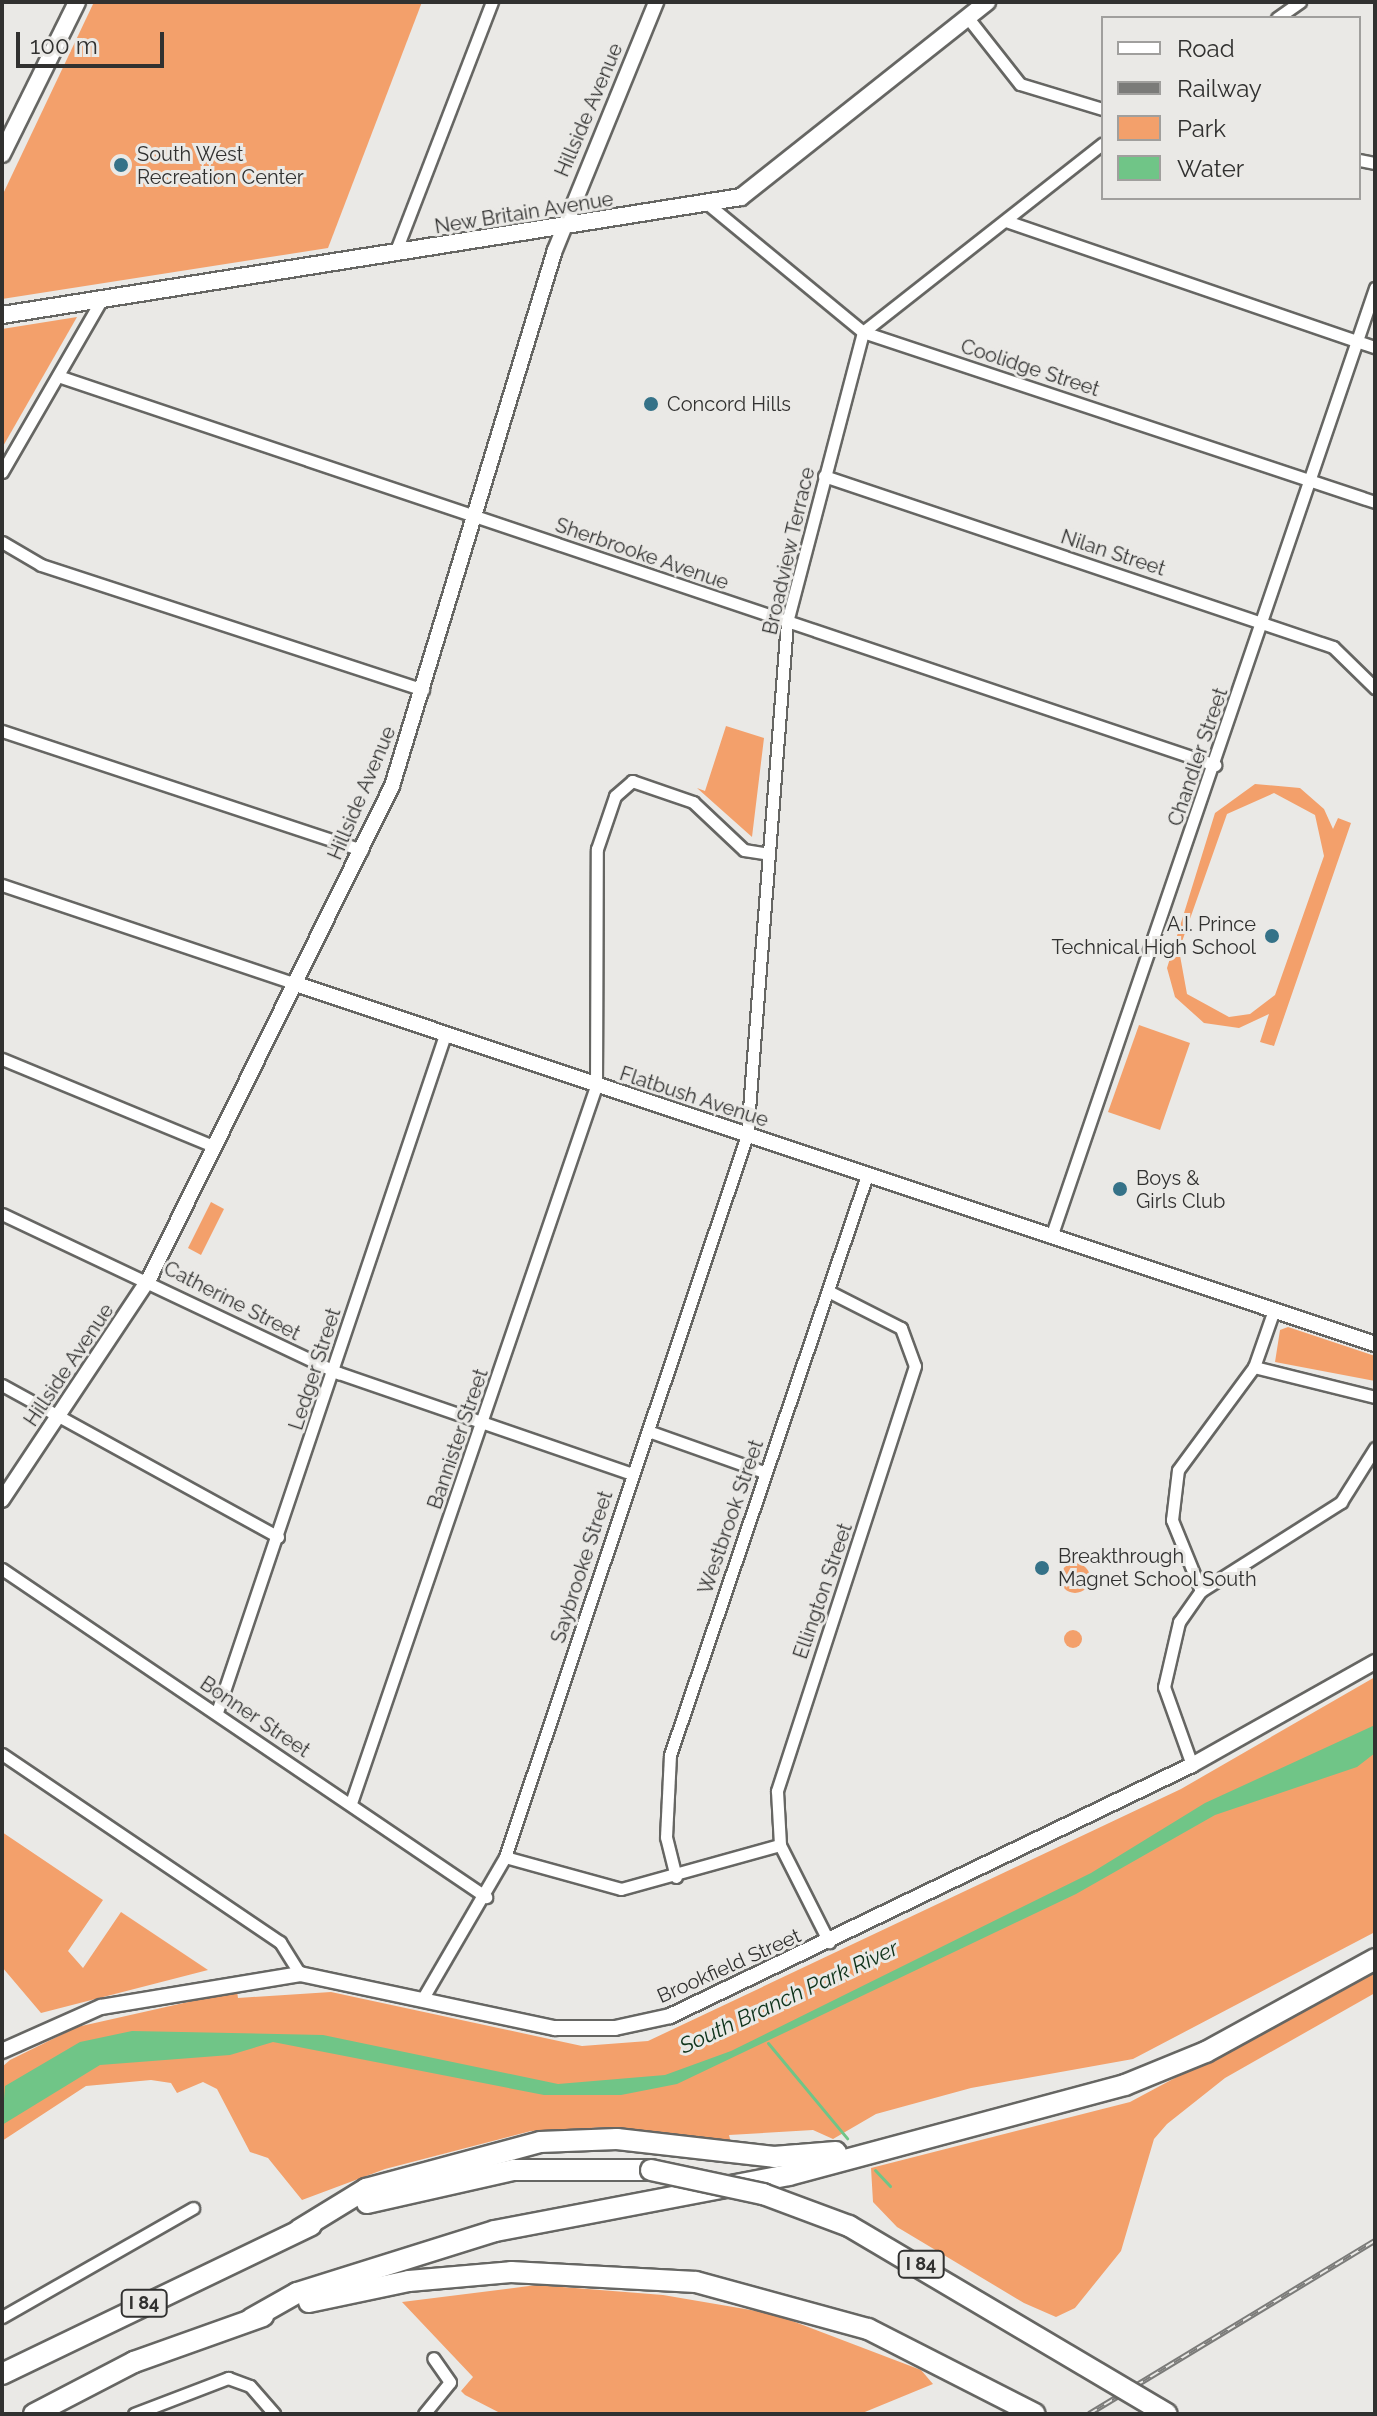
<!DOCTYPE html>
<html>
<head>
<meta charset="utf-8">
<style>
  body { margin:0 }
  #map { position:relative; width:1377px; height:2416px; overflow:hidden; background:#eae9e6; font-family:Raleway,sans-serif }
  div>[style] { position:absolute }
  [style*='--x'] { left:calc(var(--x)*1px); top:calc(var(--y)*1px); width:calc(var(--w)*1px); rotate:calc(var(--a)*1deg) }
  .green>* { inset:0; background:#f3a06b }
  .round { border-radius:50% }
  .water>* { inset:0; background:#70c587 }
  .stream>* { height:3px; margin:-1.5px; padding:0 1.5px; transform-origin:1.5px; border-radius:1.5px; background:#70c587 }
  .roads { filter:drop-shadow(2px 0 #666663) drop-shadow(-2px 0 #666663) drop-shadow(0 2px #666663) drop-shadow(0 -2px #666663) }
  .minor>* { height:11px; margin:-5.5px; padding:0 5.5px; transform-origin:5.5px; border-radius:5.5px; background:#fff }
  .tertiary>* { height:14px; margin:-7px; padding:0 7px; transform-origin:7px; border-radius:7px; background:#fff }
  .secondary>* { height:16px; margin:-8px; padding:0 8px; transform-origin:8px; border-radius:8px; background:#fff }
  .motorway>* { height:20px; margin:-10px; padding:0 10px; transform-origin:10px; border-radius:10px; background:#fff }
  .rail>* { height:6px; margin-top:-3px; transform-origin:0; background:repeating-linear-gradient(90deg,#eae9e6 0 9px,#7b7b79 0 18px); box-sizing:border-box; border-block:2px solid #7b7b79 }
  .bridges { filter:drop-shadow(2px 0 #666663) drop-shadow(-2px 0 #666663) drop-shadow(0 2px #666663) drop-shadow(0 -2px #666663) }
  .motorway-bridge>* { height:20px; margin:-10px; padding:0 10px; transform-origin:10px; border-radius:10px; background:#fff }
  .dots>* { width:22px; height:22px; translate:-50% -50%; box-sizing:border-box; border:4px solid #eae9e6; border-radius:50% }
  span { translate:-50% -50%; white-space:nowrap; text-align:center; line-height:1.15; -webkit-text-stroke:6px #eae9e6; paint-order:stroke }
  .shield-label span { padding:2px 6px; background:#eae9e6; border:2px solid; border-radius:6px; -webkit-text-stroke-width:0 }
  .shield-label { font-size:18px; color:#313130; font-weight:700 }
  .street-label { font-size:20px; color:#313130 }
  .poi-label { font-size:20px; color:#313130 }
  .left { translate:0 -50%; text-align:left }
  .right { translate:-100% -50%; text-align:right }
  .water-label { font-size:22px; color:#0e321a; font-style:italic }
  .frame { position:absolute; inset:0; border:4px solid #313130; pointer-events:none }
  .legend { position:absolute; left:1101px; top:16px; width:260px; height:184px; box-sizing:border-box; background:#eae9e6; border:2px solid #a09f9d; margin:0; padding:10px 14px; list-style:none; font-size:24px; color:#313130 }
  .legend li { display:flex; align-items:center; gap:16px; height:40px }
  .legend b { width:40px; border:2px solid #a09f9d }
  .scale { position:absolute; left:16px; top:32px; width:148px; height:36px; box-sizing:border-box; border:4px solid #313130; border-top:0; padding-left:10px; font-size:24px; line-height:28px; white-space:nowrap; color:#313130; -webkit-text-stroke:6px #eae9e6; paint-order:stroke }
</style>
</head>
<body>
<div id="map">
  <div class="green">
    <div style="clip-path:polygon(94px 2px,422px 2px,328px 248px,2px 299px,2px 196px)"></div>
    <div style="clip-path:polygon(77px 317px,2px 448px,2px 329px)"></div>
    <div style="clip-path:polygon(726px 726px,764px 738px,752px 837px,697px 788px,705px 791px)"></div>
    <div style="clip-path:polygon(evenodd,1255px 784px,1300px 788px,1324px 809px,1333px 829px,1338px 818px,1351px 823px,1274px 1046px,1260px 1042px,1269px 1014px,1239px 1028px,1204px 1023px,1175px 997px,1167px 968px,1215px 813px,1255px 784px,1274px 793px,1315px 815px,1324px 856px,1275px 995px,1250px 1014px,1229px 1017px,1187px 994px,1179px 950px,1227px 814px,1274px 793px)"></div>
    <div style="clip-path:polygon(1139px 1025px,1190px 1043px,1160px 1130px,1108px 1112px)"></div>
    <div style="clip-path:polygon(211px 1202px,224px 1209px,201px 1255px,188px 1248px)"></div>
    <div style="clip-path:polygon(1288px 1327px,1375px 1356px,1375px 1381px,1275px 1362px,1280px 1330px)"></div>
    <div class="round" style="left:1060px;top:1563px;width:30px;height:30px"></div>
    <div class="round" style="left:1064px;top:1630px;width:18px;height:18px"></div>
    <div style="clip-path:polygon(1375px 1677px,1375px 1932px,1133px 2059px,971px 2088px,876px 2114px,833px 2139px,813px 2130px,729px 2135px,731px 2143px,609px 2127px,531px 2131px,385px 2169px,302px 2200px,268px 2158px,250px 2152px,217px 2089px,203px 2082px,177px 2093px,171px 2083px,151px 2080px,86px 2086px,2px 2141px,2px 2067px,10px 2060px,77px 2027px,237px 1991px,238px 1998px,331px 1992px,582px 2046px,648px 2041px,1181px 1789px)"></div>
    <div style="clip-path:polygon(2px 1832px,103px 1900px,68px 1951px,83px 1968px,121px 1912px,208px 1970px,41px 2013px,2px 1967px)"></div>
    <div style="clip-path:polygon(1375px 1971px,1375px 1993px,1225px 2078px,1167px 2124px,1154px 2139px,1121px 2251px,1075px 2308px,1056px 2317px,1024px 2303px,897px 2227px,873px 2202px,871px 2168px,1130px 2102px)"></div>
    <div style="clip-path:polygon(537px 2285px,663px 2295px,774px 2314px,921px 2370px,933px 2384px,860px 2414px,502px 2414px,465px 2395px,461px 2391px,473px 2377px,402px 2302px)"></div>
  </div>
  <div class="water">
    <div style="clip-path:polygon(1375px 1725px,1375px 1753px,1357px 1767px,1215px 1815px,1076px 1894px,677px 2084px,621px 2095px,544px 2095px,273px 2042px,230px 2055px,100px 2065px,2px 2125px,5px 2086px,80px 2042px,132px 2031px,323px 2035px,558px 2084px,665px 2075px,731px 2051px,1091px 1873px,1205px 1803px)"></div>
  </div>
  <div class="stream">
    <div style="--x:768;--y:2043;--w:124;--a:50.3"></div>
    <div style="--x:875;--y:2170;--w:22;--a:47"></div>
  </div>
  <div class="roads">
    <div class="minor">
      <div style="--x:968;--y:18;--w:84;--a:51.8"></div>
      <div style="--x:1020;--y:84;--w:87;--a:16.8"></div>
      <div style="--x:1277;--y:18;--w:28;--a:-35"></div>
      <div style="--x:1359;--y:160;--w:16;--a:11"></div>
      <div style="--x:709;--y:205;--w:200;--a:39.5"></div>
      <div style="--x:863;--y:332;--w:539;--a:18.37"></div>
      <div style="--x:1006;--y:221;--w:390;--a:18.9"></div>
      <div style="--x:395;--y:253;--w:269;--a:-68.9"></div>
      <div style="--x:58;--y:376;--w:1221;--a:18.58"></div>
      <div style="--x:2;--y:472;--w:200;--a:-60"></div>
      <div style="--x:824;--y:476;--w:537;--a:18.57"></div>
      <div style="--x:1333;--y:647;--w:59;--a:44.3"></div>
      <div style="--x:2;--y:542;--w:45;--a:30.5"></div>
      <div style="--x:41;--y:565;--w:402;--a:18.1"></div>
      <div style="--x:2;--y:731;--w:379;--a:18.3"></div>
      <div style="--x:2;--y:885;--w:310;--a:18.6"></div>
      <div style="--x:2;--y:1059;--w:230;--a:22.4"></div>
      <div style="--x:2;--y:1214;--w:373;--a:25.3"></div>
      <div style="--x:339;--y:1373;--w:310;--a:19"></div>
      <div style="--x:1051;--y:1237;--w:1003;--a:-71.15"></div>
      <div style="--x:828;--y:1291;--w:82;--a:26.9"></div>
      <div style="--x:901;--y:1328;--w:40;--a:69.8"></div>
      <div style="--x:915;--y:1366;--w:447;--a:108"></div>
      <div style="--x:777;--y:1791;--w:54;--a:86.8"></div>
      <div style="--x:780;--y:1845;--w:109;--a:63.2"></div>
      <div style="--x:1254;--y:1367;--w:125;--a:13.9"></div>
      <div style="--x:2;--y:1385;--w:315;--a:28.8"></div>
      <div style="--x:648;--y:1431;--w:123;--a:19.5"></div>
      <div style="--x:2;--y:1569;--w:585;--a:34.12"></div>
      <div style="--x:1201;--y:1591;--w:77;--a:-112.2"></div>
      <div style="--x:1172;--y:1520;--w:50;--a:-83.2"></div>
      <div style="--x:1178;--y:1470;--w:128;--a:-53.6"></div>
      <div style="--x:1254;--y:1367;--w:60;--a:-70.7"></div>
      <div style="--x:217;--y:1712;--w:714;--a:-71.39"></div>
      <div style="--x:2;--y:1754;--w:336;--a:34.1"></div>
      <div style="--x:280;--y:1942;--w:38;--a:58"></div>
      <div style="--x:1192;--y:1765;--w:83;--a:-109.7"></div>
      <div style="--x:1164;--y:1687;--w:67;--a:-77"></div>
      <div style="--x:1179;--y:1622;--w:38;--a:-55"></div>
      <div style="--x:1201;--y:1591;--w:166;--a:-32.4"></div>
      <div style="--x:1341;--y:1502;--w:64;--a:-57.8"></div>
      <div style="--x:351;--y:1803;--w:758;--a:-71.13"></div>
      <div style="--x:596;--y:1086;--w:237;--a:-89.8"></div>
      <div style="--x:597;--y:849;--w:56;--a:-71.2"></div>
      <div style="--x:615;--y:796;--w:23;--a:-41"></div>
      <div style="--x:632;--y:781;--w:65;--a:19"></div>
      <div style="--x:693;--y:802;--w:70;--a:43.3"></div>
      <div style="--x:744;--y:850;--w:25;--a:9"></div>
      <div style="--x:505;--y:1857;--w:120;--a:15.4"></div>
      <div style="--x:621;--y:1889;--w:165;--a:-15.5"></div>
      <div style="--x:676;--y:1877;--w:41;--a:-104"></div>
      <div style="--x:666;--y:1837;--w:82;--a:-87.2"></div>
      <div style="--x:670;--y:1755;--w:613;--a:-71.24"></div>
      <div style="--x:423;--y:1998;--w:163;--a:-59.8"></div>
      <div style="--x:505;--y:1857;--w:761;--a:-71.47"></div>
      <div style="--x:747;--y:1135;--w:515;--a:-85.54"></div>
      <div style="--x:787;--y:622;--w:300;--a:-75.3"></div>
      <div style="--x:863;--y:332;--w:305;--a:-38.2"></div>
      <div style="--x:2;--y:2317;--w:220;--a:-29.7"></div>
      <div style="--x:134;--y:2414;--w:101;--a:-21"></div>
      <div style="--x:228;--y:2378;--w:23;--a:20"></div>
      <div style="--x:250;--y:2386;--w:37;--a:49"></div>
      <div style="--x:424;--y:2414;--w:41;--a:-50.9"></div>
      <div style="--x:450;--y:2382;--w:29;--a:-125"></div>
    </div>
    <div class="tertiary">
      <div style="--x:296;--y:984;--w:1137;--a:18.45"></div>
      <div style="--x:2;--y:1500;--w:265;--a:-56.4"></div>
      <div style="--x:149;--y:1279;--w:550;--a:-63.76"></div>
      <div style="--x:392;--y:786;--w:560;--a:-73.09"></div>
      <div style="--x:555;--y:250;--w:268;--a:-67.8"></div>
      <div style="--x:2;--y:2051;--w:108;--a:-24"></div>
      <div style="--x:101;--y:2007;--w:202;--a:-9.4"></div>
      <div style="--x:300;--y:1974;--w:261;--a:12"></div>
      <div style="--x:555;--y:2028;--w:60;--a:0"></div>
      <div style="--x:615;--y:2028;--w:56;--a:-12.3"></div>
      <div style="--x:670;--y:2016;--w:579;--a:-25.68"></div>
      <div style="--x:1192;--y:1765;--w:210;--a:-29.4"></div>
    </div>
    <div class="secondary">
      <div style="--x:2;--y:154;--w:169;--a:-63.7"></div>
      <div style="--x:2;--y:315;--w:748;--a:-9.07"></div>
      <div style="--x:741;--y:197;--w:314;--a:-38.4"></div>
    </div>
    <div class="motorway">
      <div style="--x:367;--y:2203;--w:151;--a:-12.7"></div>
      <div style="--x:514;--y:2170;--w:137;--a:0"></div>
      <div style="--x:299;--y:2230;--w:79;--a:-31.5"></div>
      <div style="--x:366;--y:2189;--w:180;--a:-15.1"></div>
      <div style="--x:540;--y:2142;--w:77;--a:-2.2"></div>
      <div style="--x:617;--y:2139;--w:158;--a:6.5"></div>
      <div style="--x:774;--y:2157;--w:62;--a:-4.6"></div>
      <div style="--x:309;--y:2302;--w:102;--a:-11.9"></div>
      <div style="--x:409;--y:2281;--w:102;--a:-5"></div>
      <div style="--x:511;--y:2272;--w:185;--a:3.1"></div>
      <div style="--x:696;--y:2282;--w:178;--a:15.3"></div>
      <div style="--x:868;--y:2329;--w:187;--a:27"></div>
      <div style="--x:251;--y:2319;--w:53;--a:-29.5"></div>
      <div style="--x:297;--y:2293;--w:207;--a:-17.4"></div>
      <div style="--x:495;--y:2231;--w:299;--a:-10.8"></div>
      <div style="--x:789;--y:2175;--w:348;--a:-15"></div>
      <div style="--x:1125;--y:2085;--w:87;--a:-22.2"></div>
      <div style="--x:1206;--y:2052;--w:193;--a:-28.8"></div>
      <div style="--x:2;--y:2374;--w:343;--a:-25.7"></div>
      <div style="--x:34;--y:2414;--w:113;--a:-27.5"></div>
      <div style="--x:134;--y:2362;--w:137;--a:-19.6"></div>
    </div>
  </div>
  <div class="rail">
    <div style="--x:1089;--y:2414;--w:334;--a:-31.2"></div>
  </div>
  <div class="bridges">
    <div class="motorway-bridge">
      <div style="--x:651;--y:2170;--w:115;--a:12.1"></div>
      <div style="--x:763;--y:2194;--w:92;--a:20.4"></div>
      <div style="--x:849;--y:2226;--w:369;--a:30.6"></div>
    </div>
  </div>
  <div class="dots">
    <div style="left:121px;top:165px;background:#357288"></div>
    <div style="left:651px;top:404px;background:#357288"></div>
    <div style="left:1272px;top:936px;background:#357288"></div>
    <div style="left:1120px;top:1189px;background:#357288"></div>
    <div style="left:1042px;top:1568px;background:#357288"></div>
  </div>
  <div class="shield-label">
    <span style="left:921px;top:2264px">I 84</span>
    <span style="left:144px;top:2303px">I 84</span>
  </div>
  <div class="street-label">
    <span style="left:589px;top:110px;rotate:-67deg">Hillside Avenue</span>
    <span style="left:524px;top:213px;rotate:-9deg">New Britain Avenue</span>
    <span style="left:1030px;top:368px;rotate:18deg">Coolidge Street</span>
    <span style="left:789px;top:551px;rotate:-77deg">Broadview Terrace</span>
    <span style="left:1113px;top:553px;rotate:18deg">Nilan Street</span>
    <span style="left:642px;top:554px;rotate:19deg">Sherbrooke Avenue</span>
    <span style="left:1198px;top:757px;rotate:-71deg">Chandler Street</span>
    <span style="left:362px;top:793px;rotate:-67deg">Hillside Avenue</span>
    <span style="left:694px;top:1097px;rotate:18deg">Flatbush Avenue</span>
    <span style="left:232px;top:1301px;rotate:27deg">Catherine Street</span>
    <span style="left:69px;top:1365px;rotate:-56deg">Hillside Avenue</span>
    <span style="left:315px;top:1369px;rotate:-72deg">Ledger Street</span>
    <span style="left:458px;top:1439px;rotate:-71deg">Bannister Street</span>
    <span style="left:731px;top:1517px;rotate:-71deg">Westbrook Street</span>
    <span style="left:582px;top:1567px;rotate:-72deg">Saybrooke Street</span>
    <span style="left:823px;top:1591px;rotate:-71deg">Ellington Street</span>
    <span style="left:255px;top:1717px;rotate:34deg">Bonner Street</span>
    <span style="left:729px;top:1966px;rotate:-24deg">Brookfield Street</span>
  </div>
  <div class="poi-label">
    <span class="left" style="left:137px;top:166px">South West<br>Recreation Center</span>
    <span class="left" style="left:667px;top:404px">Concord Hills</span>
    <span class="right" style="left:1256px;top:936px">A.I. Prince<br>Technical High School</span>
    <span class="left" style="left:1136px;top:1190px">Boys &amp;<br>Girls Club</span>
    <span class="left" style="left:1058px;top:1568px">Breakthrough<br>Magnet School South</span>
  </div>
  <div class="water-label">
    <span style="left:789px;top:1997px;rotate:-25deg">South Branch Park River</span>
  </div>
  <div class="frame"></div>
  <ul class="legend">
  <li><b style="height:10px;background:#fff"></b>Road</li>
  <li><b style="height:10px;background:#7b7b79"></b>Railway</li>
  <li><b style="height:22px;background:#f3a06b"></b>Park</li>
  <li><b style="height:22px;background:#70c587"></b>Water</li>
  </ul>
  <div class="scale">100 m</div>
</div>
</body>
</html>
